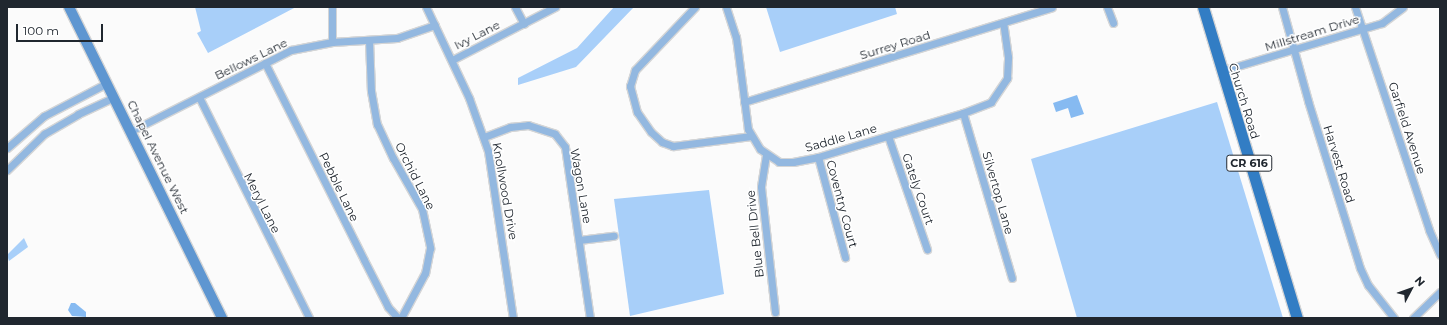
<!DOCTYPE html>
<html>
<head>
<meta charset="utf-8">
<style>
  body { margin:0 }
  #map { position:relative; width:1447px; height:325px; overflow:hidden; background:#fbfbfb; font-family:Montserrat,sans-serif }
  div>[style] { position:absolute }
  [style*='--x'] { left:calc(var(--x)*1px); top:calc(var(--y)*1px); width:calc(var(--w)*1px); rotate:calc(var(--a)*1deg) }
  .green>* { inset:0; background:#a8cff9 }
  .water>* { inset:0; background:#86baf1 }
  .roads { filter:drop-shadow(1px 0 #d4d5d6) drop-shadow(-1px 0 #d4d5d6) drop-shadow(0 1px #d4d5d6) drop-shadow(0 -1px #d4d5d6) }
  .street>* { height:7px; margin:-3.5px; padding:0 3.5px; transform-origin:3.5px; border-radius:3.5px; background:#93b8e0 }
  .secondary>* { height:10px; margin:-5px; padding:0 5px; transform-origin:5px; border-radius:5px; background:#5e96d1 }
  .primary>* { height:11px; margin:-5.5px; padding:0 5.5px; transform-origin:5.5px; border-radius:5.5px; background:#327dc4 }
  span { translate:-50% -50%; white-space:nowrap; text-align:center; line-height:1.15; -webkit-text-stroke:3px #fff; paint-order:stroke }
  .shield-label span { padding:1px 3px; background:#fff; border:1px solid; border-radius:3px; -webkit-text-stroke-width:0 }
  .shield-label { font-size:11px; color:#20272f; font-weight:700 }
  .street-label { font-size:12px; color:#20272f }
  .frame { position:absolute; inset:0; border:8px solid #20272f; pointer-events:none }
  .north { position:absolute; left:1391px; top:269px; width:40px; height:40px; -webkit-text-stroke:3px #fff; paint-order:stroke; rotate:49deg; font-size:11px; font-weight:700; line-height:16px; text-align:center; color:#20272f }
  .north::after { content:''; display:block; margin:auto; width:14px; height:18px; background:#20272f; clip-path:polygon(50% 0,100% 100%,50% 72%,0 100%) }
  .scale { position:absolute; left:16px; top:24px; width:87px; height:18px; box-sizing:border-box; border:2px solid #20272f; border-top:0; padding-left:5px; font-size:12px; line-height:14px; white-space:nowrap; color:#20272f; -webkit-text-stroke:3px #fff; paint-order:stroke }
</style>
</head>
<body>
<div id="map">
  <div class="green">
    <div style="clip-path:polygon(195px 7px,296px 7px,208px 53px,197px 33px,201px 31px)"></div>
    <div style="clip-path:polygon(614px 7px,634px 7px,576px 67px,518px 85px,518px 78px,577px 48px)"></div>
    <div style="clip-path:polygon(766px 7px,895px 7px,897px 14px,780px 52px)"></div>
    <div style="clip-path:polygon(1217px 102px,1283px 318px,1077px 318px,1031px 159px)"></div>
    <div style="clip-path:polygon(709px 190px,724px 294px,630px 316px,614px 199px)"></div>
    <div style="clip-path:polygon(24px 238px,28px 247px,9px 261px,7px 255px)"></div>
  </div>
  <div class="water">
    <div style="clip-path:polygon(1077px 95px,1084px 114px,1071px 118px,1068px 108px,1056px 112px,1053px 103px)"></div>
    <div style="clip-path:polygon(71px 303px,75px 303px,86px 312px,86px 317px,72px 316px,68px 310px)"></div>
  </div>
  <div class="roads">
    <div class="street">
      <div style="--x:332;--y:7;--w:35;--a:90"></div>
      <div style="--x:426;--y:7;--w:101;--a:64.7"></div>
      <div style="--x:469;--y:98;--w:56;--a:70.3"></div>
      <div style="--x:488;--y:151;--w:169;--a:81.5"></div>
      <div style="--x:515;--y:7;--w:19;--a:62"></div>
      <div style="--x:695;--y:7;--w:87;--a:133.6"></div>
      <div style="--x:635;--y:70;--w:17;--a:107"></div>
      <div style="--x:630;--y:86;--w:27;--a:75"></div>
      <div style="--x:637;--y:112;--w:24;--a:55"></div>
      <div style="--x:651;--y:132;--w:15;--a:42"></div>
      <div style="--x:662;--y:142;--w:12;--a:20"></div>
      <div style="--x:673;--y:146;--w:79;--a:-7.3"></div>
      <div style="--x:726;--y:7;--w:32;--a:72"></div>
      <div style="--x:736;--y:37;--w:93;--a:82.6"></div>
      <div style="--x:748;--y:129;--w:23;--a:59"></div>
      <div style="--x:760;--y:149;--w:23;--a:34"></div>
      <div style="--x:779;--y:162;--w:14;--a:0"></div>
      <div style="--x:793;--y:162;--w:25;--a:-11"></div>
      <div style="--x:818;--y:157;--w:152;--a:-16.9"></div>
      <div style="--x:963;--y:113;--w:30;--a:-21"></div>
      <div style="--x:991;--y:102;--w:29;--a:-56"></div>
      <div style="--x:1007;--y:78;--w:21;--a:-87"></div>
      <div style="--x:1008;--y:57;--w:34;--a:-98"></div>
      <div style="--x:1107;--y:7;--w:17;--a:69"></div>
      <div style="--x:1282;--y:7;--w:98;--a:74.5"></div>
      <div style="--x:1308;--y:101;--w:175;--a:72.7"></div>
      <div style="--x:1360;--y:268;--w:19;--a:65"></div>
      <div style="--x:1368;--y:285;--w:42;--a:51.8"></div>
      <div style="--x:1355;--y:7;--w:235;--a:71.6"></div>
      <div style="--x:1429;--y:230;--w:27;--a:66"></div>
      <div style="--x:369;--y:40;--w:51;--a:87.8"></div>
      <div style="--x:371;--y:91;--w:34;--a:80"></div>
      <div style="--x:377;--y:124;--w:38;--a:65"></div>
      <div style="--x:393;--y:158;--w:59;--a:60.4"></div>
      <div style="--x:422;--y:209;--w:40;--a:78"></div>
      <div style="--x:430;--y:248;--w:25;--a:101"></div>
      <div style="--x:425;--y:273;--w:51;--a:118.1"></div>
      <div style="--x:452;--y:60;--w:116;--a:-27.2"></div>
      <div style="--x:265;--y:63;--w:220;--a:63.3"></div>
      <div style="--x:364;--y:260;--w:53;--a:62.9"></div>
      <div style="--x:388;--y:307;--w:15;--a:48"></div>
      <div style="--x:1221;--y:71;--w:168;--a:-16.6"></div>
      <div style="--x:1382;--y:23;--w:26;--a:-37"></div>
      <div style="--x:199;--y:97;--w:247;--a:63.5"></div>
      <div style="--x:744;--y:102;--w:322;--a:-17.1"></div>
      <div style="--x:963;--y:113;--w:172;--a:73.5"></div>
      <div style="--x:131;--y:131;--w:179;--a:-26.9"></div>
      <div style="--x:291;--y:50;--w:42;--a:-11"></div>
      <div style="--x:332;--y:42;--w:65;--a:-3.5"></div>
      <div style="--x:397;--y:38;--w:40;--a:-18.9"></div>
      <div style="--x:888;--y:136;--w:120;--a:71"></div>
      <div style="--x:484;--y:137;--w:28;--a:-21"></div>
      <div style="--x:510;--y:127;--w:18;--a:-6"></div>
      <div style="--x:528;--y:125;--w:28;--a:18"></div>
      <div style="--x:555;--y:134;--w:16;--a:52"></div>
      <div style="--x:565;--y:147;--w:173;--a:81.7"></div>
      <div style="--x:7;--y:148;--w:49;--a:-40.9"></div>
      <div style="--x:44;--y:116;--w:71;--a:-27.6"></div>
      <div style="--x:766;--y:155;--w:32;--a:99"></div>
      <div style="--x:761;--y:187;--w:126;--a:83.6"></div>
      <div style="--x:818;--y:157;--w:104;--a:74.9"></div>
      <div style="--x:7;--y:170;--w:52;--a:-44.2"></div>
      <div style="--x:44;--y:134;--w:39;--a:-30"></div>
      <div style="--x:78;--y:114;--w:40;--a:-25"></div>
      <div style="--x:579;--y:240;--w:35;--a:-7"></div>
      <div style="--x:1413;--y:318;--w:37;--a:-44"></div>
    </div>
    <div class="secondary">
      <div style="--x:69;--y:7;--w:347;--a:63.8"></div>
    </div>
    <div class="primary">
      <div style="--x:1203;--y:7;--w:325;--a:73.2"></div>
    </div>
  </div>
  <div class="shield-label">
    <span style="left:1249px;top:163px">CR 616</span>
  </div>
  <div class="street-label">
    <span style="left:1312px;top:33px;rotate:-17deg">Millstream Drive</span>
    <span style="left:477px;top:35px;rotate:-27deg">Ivy Lane</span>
    <span style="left:895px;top:45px;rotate:-17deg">Surrey Road</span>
    <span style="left:251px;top:59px;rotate:-26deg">Bellows Lane</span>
    <span style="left:1244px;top:101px;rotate:73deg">Church Road</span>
    <span style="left:1407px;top:128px;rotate:72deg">Garfield Avenue</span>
    <span style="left:841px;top:138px;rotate:-16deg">Saddle Lane</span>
    <span style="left:158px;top:157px;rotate:64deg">Chapel Avenue West</span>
    <span style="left:1339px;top:164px;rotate:73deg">Harvest Road</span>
    <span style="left:415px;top:176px;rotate:63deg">Orchid Lane</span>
    <span style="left:581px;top:186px;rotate:80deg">Wagon Lane</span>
    <span style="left:339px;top:187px;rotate:64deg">Pebble Lane</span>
    <span style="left:918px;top:189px;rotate:71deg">Gately Court</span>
    <span style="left:505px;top:191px;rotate:80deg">Knollwood Drive</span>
    <span style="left:998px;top:193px;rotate:74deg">Silvertop Lane</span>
    <span style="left:262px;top:203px;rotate:63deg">Meryl Lane</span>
    <span style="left:842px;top:204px;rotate:75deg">Coventry Court</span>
    <span style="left:755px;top:234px;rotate:-96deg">Blue Bell Drive</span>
  </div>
  <div class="frame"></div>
  <div class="north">N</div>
  <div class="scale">100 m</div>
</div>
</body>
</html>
